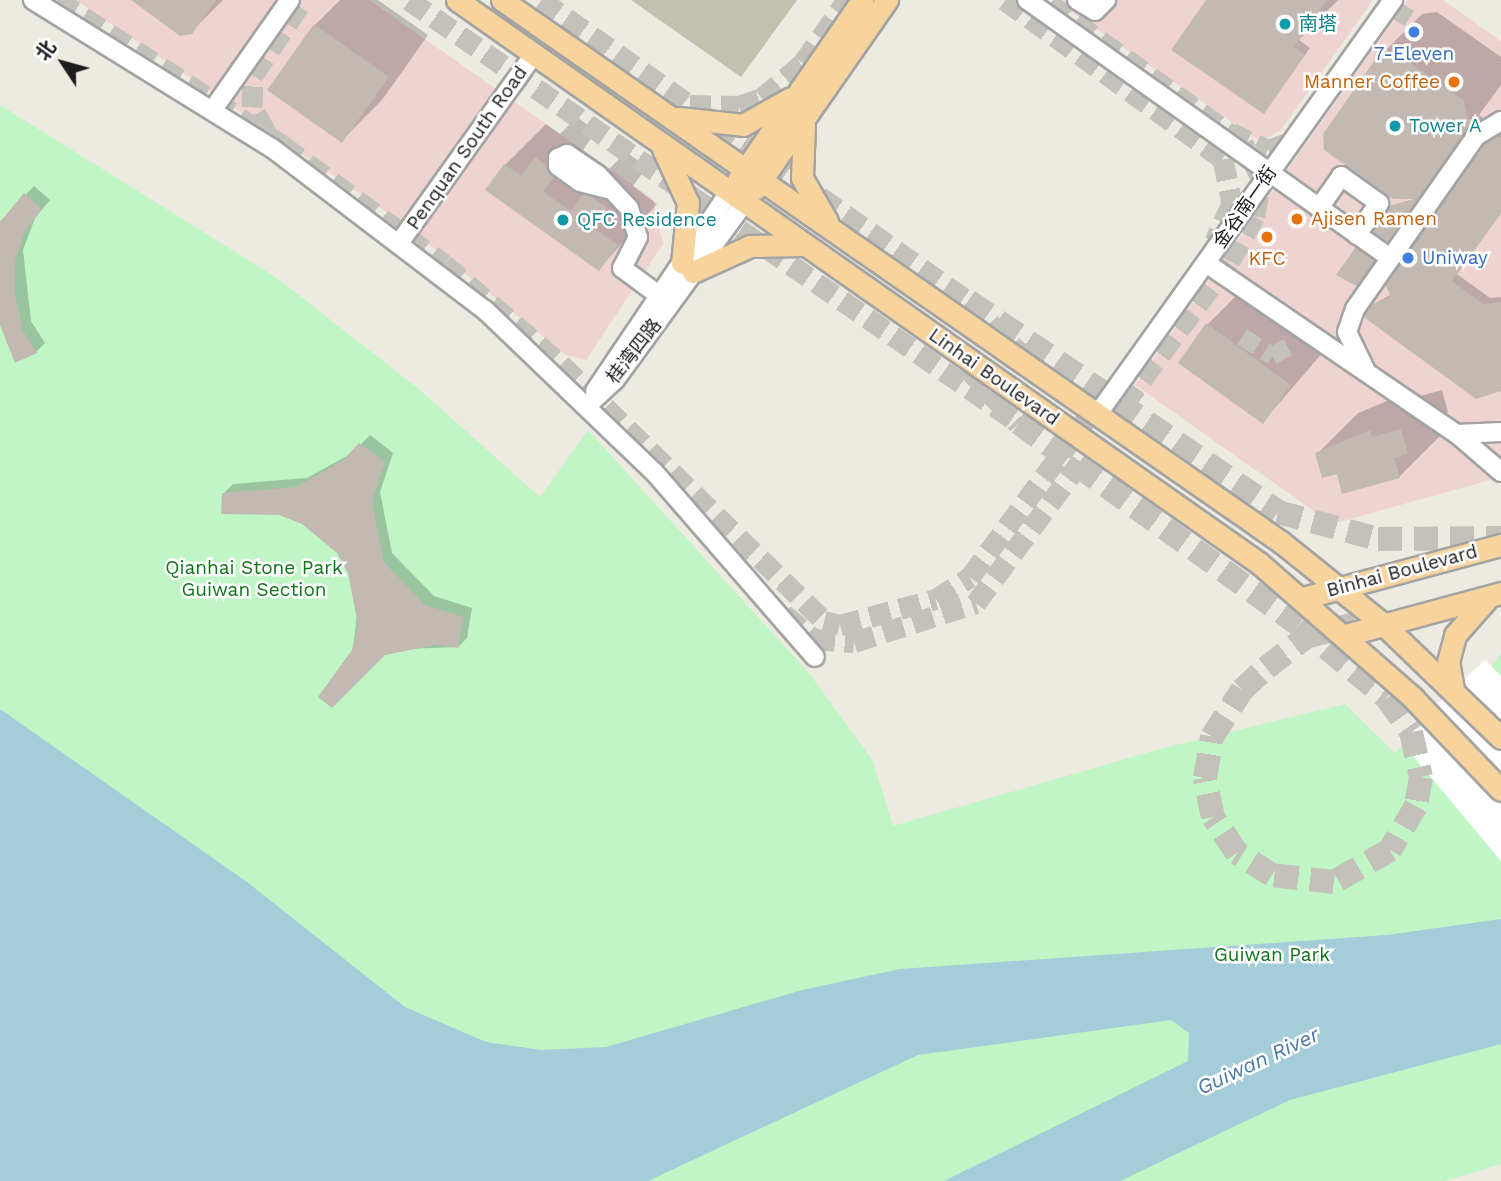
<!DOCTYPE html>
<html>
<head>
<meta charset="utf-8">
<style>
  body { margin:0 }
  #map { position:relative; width:1501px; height:1181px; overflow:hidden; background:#edeae2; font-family:"Work Sans","Noto Sans SC",sans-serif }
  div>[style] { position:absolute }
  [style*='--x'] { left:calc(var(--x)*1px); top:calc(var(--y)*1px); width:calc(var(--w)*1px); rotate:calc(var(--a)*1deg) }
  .commercial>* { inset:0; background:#eed3d1 }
  .construction>* { inset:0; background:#c0c1ae }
  .park>* { inset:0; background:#c0f6c5 }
  .water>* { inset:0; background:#a4ccd9 }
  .pier>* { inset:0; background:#fff }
  .shadow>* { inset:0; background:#0003 }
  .building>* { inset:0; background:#c1b9b2 }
  .minor-tunnel>* { height:18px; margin-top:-9px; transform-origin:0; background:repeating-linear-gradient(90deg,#c3c1ba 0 18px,transparent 0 27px) }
  .major-tunnel>* { height:21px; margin-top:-10.5px; transform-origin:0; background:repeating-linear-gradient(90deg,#c3c1ba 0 21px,transparent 0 31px) }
  .highway-tunnel>* { height:24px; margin-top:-12px; transform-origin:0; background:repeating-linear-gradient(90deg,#c3c1ba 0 24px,transparent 0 36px) }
  .roads { filter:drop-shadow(2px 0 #a3a3a3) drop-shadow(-2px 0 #a3a3a3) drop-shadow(0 2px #a3a3a3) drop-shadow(0 -2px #a3a3a3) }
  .minor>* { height:18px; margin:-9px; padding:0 9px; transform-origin:9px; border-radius:9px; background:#fff }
  .major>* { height:21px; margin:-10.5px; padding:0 10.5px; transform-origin:10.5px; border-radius:10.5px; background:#f7d39d }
  .dots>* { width:19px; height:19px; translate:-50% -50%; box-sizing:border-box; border:4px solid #fff; border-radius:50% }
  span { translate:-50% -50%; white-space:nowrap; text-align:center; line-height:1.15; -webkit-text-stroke:5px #fff; paint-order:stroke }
  .culture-label { font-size:19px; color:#0d838f }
  .left { translate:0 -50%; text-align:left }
  .shop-label { font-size:19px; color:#366cbe }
  .food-label { font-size:19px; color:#c56008 }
  .right { translate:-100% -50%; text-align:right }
  .street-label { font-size:19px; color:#1c1c1c }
  .park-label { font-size:19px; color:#10741b }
  .water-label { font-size:21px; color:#4d77a7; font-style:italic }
  .north { position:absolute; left:28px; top:28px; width:70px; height:70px; -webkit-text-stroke:5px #fff; paint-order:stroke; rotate:306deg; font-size:19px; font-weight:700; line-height:28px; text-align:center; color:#1c1c1c }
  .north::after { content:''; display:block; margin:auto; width:24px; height:32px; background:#1c1c1c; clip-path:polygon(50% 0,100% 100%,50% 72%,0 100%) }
</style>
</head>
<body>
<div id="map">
  <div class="commercial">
    <div style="clip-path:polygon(76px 0,369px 0,653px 199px,663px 244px,586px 360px,566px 355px,401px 222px)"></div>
    <div style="clip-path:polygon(1054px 0,1373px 0,1281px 130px,1261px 142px)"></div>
    <div style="clip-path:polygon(1408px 0,1443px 0,1501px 41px,1501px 477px,1339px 522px,1325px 519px,1135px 385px)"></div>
  </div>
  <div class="construction">
    <div style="clip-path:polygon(631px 0,797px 0,741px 77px)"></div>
  </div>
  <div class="park">
    <div style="clip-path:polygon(0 105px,277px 278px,420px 390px,540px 497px,588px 430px,809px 673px,873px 761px,893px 826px,1160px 749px,1345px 704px,1395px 753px,1482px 680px,1501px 653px,1501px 1164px,1445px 1181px,557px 1181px,305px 928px,0 709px)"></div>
  </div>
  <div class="water">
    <div style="clip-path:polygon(0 709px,247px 882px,405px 1007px,486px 1042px,541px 1050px,606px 1047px,802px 990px,900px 969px,1387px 935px,1501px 919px,1501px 1044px,1290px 1100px,1120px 1181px,944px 1181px,1188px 1061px,1189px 1033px,1171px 1020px,918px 1055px,648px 1181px,0 1181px)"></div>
  </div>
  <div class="pier">
    <div style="clip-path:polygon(1485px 660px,1501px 676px,1501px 861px,1399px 739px)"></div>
  </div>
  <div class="shadow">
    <div style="clip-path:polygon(134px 0,223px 0,191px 32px)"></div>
    <div style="clip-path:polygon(340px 0,378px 0,428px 35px,382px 100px,341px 141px,315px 25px)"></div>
    <div style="clip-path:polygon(1208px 0,1338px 0,1299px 40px,1310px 48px,1264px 112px)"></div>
    <div style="clip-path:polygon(1437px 12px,1501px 57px,1501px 85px,1479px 115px,1501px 131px,1501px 213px,1457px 274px,1490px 298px,1501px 297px,1501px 389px,1365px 309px,1392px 294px,1385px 208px,1417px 198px,1380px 56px,1422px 14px)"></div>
    <div style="clip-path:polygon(577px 117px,596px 131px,583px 150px,609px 169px,626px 152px,647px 167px,633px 186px,657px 204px,599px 269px,505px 165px,546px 124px,560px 134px)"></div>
    <div style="clip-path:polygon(34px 186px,50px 200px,35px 218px,23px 250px,31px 321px,45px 343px,36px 352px,0 324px,0 222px)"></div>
    <div style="clip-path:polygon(1248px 284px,1331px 343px,1263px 422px,1207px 325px)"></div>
    <div style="clip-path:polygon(1442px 390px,1448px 412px,1436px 424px,1440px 436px,1399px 477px,1338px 472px,1317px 454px,1358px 413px,1411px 391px,1413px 398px)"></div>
    <div style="clip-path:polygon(370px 435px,393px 453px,380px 492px,392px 553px,434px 596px,472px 608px,467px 638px,458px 647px,353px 651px,359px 594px,338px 552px,303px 522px,224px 493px,233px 484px,307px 478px,352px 453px)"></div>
  </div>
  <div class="building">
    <div style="clip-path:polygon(131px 0,216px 0,192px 34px,180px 36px)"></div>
    <div style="clip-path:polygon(1206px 0,1327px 0,1294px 47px,1305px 55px,1264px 114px,1171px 50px)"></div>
    <div style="clip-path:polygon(314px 24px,389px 77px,342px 143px,267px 90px)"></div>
    <div style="clip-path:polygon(1395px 52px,1464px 101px,1467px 118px,1501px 138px,1501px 213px,1452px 281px,1483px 304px,1501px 302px,1501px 391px,1476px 399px,1365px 318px,1363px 308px,1391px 297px,1382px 277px,1358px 287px,1336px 275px,1384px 207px,1415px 199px,1393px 199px,1324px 150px,1323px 134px,1379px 54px)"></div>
    <div style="clip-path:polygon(535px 157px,557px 173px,543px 192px,571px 211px,584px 192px,607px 208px,593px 228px,618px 245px,599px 271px,485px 190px,504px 164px,521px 176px)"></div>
    <div style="clip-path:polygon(24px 193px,42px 209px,26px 229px,15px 261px,15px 294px,23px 331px,37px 353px,15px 363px,0 325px,0 222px)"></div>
    <div style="clip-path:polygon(1206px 323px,1291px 385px,1263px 424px,1178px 363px)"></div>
    <div style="clip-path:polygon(1401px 429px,1408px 454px,1394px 458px,1400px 478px,1342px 494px,1337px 474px,1322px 478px,1315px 453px,1370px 430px,1372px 437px)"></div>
    <div style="clip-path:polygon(359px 443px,385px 462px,372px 502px,384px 562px,425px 605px,464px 617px,458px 648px,435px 645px,385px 655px,332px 708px,318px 697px,352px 650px,358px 625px,348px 573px,337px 553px,302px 524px,279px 515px,221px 514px,222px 493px,296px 487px,342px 461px)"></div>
  </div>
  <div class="minor-tunnel">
    <div style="--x:1378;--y:17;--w:18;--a:-27"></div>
    <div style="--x:1394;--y:9;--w:22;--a:32"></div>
    <div style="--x:1232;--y:132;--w:40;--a:25"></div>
    <div style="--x:1268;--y:149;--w:23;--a:-20"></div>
    <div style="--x:1242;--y:337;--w:36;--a:32"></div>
    <div style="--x:1272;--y:356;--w:25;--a:-29"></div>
  </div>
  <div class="major-tunnel">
    <div style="--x:57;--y:0;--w:268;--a:32.8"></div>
    <div style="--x:282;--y:145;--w:201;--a:36.3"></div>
    <div style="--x:444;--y:264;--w:154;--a:40.5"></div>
    <div style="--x:561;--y:364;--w:368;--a:44.3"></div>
    <div style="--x:824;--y:621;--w:16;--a:14"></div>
    <div style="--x:840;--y:625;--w:99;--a:-15.2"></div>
    <div style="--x:936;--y:599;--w:40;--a:-32.9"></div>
    <div style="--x:970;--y:577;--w:222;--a:-53.6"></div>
    <div style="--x:409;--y:0;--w:742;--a:34.74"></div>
    <div style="--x:541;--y:0;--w:522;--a:35.18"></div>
    <div style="--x:968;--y:301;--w:78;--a:45"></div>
    <div style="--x:1005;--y:0;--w:270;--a:36.1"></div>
    <div style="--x:1223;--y:159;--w:45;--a:78.4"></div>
    <div style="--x:1232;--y:203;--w:42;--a:114.1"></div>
    <div style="--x:690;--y:105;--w:49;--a:1.2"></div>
    <div style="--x:739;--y:106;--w:24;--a:-19"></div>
    <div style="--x:762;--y:98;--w:54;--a:-40.5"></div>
    <div style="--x:803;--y:63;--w:77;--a:-55.1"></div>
    <div style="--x:266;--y:132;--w:29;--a:-119"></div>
    <div style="--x:252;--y:107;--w:32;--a:-88"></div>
    <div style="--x:253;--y:75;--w:90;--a:-56.3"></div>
    <div style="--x:784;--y:614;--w:39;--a:40"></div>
    <div style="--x:814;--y:639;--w:40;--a:4.3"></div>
    <div style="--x:854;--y:642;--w:128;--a:-17.7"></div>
    <div style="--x:976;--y:603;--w:426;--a:-53.4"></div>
    <div style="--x:1230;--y:261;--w:51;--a:-60.9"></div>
    <div style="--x:1255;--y:216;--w:39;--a:-81"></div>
    <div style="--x:1261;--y:177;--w:38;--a:-118"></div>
    <div style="--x:1243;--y:143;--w:245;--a:-144.3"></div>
  </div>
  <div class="highway-tunnel">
    <div style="--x:968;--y:301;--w:375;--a:34.2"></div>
    <div style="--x:1278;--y:512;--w:104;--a:15.1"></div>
    <div style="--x:1378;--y:539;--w:123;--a:-0.5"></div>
    <div style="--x:968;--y:367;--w:76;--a:47.7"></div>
    <div style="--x:1019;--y:423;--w:345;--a:35.8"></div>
    <div style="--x:1299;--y:625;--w:114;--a:39.7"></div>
    <div style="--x:1387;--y:698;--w:42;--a:54.8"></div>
    <div style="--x:1411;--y:732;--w:46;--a:77.5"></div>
    <div style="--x:1421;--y:777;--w:29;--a:100"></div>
    <div style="--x:1416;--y:806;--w:51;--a:120.6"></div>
    <div style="--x:1390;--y:850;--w:64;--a:150.3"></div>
    <div style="--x:1334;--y:882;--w:62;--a:-173.6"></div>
    <div style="--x:1272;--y:875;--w:41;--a:-147.8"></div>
    <div style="--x:1237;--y:853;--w:43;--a:-123.7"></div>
    <div style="--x:1213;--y:817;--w:40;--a:-102"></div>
    <div style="--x:1205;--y:778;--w:42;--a:-80.3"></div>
    <div style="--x:1212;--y:737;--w:56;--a:-57.4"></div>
    <div style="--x:1242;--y:690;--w:33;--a:-43"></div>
    <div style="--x:1266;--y:668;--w:51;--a:-37.8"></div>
    <div style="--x:1306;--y:637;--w:51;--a:-14.9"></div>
  </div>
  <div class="roads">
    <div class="minor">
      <div style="--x:33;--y:0;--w:281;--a:31.8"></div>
      <div style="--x:272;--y:148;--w:268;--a:37.3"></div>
      <div style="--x:485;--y:310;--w:234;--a:43.8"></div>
      <div style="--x:654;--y:472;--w:245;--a:49"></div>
      <div style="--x:1027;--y:0;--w:445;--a:35.4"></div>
      <div style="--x:1077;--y:0;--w:21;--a:31"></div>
      <div style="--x:1095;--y:11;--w:16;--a:-45"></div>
      <div style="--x:214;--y:108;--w:132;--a:-54.9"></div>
      <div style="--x:608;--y:189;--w:29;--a:-166"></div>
      <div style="--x:580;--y:182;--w:27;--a:-144"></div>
      <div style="--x:558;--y:166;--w:8;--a:-90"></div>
      <div style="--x:558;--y:158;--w:10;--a:-24"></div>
      <div style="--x:567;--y:154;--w:37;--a:34"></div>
      <div style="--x:598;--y:175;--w:45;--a:46.8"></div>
      <div style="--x:629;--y:208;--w:30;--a:73"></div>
      <div style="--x:638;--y:237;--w:35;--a:117"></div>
      <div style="--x:622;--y:268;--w:47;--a:36.4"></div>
      <div style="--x:1319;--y:208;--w:39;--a:-55"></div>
      <div style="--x:1341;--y:176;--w:47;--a:35.4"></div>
      <div style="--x:1379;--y:203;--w:39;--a:125"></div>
      <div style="--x:400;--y:242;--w:231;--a:-54.5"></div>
      <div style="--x:1206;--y:263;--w:304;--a:34.3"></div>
      <div style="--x:1457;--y:434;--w:58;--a:40.8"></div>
      <div style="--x:1365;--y:369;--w:41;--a:-115.9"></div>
      <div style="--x:1347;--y:332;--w:24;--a:-71"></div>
      <div style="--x:1355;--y:309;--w:211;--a:-55"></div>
      <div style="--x:1476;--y:136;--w:29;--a:-31"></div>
      <div style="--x:595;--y:391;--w:241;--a:-56"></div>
      <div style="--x:589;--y:404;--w:35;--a:-43"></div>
      <div style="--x:615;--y:380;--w:220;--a:-53.9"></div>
      <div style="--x:1097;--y:415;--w:510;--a:-54.5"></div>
      <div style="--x:1457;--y:434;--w:44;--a:-2.6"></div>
    </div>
    <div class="major">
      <div style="--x:457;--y:0;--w:980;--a:35.07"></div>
      <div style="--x:1259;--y:563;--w:205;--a:41.2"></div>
      <div style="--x:1413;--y:698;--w:127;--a:46.3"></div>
      <div style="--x:502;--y:0;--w:949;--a:34.83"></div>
      <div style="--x:1281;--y:542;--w:131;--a:38.8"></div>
      <div style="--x:1383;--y:624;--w:164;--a:44"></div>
      <div style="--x:679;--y:118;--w:64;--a:6.2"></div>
      <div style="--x:743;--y:125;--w:53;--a:-29.5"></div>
      <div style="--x:804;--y:125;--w:53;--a:92.2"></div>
      <div style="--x:802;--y:178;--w:50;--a:59.8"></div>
      <div style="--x:663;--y:149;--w:60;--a:65.2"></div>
      <div style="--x:688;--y:203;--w:60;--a:95.7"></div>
      <div style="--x:738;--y:180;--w:219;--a:-55.4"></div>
      <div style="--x:755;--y:189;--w:231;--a:-55.1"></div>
      <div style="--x:693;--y:272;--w:63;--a:-24.5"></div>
      <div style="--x:750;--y:246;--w:53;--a:-1.1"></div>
      <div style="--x:1303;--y:598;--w:205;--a:-15"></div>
      <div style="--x:1346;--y:635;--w:161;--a:-15.2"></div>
      <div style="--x:1453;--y:689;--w:27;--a:-100"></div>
      <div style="--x:1448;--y:662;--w:28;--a:-75"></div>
      <div style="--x:1455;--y:635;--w:47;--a:-48.5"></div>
    </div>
  </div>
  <div class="dots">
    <div style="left:1285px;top:24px;background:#0f9aa8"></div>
    <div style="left:1414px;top:32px;background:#3f7fe0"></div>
    <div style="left:1454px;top:82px;background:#e8710a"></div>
    <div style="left:1395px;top:126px;background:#0f9aa8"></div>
    <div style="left:1297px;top:219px;background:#e8710a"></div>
    <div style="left:563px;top:220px;background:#0f9aa8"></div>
    <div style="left:1267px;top:237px;background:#e8710a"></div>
    <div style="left:1408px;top:258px;background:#3f7fe0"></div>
  </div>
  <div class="culture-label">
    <span class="left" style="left:1299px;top:24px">南塔</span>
    <span class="left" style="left:1409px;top:126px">Tower A</span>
    <span class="left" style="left:577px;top:220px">QFC Residence</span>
  </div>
  <div class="shop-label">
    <span style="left:1414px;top:54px">7-Eleven</span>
    <span class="left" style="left:1422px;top:258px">Uniway</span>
  </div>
  <div class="food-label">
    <span class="right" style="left:1440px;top:82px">Manner Coffee</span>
    <span class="left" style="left:1311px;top:219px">Ajisen Ramen</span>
    <span style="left:1267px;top:259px">KFC</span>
  </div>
  <div class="street-label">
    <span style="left:467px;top:148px;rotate:-55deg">Penquan South Road</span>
    <span style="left:1245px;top:207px;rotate:-55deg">金谷南一街</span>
    <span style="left:634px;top:351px;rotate:-52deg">桂湾四路</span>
    <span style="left:994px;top:377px;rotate:35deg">Linhai Boulevard</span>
    <span style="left:1402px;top:571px;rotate:-15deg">Binhai Boulevard</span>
  </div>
  <div class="park-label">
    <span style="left:254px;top:579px">Qianhai Stone Park<br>Guiwan Section</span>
    <span style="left:1272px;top:955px">Guiwan Park</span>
  </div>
  <div class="water-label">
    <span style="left:1258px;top:1061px;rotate:-25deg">Guiwan River</span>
  </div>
  <div class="north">北</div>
</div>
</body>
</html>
